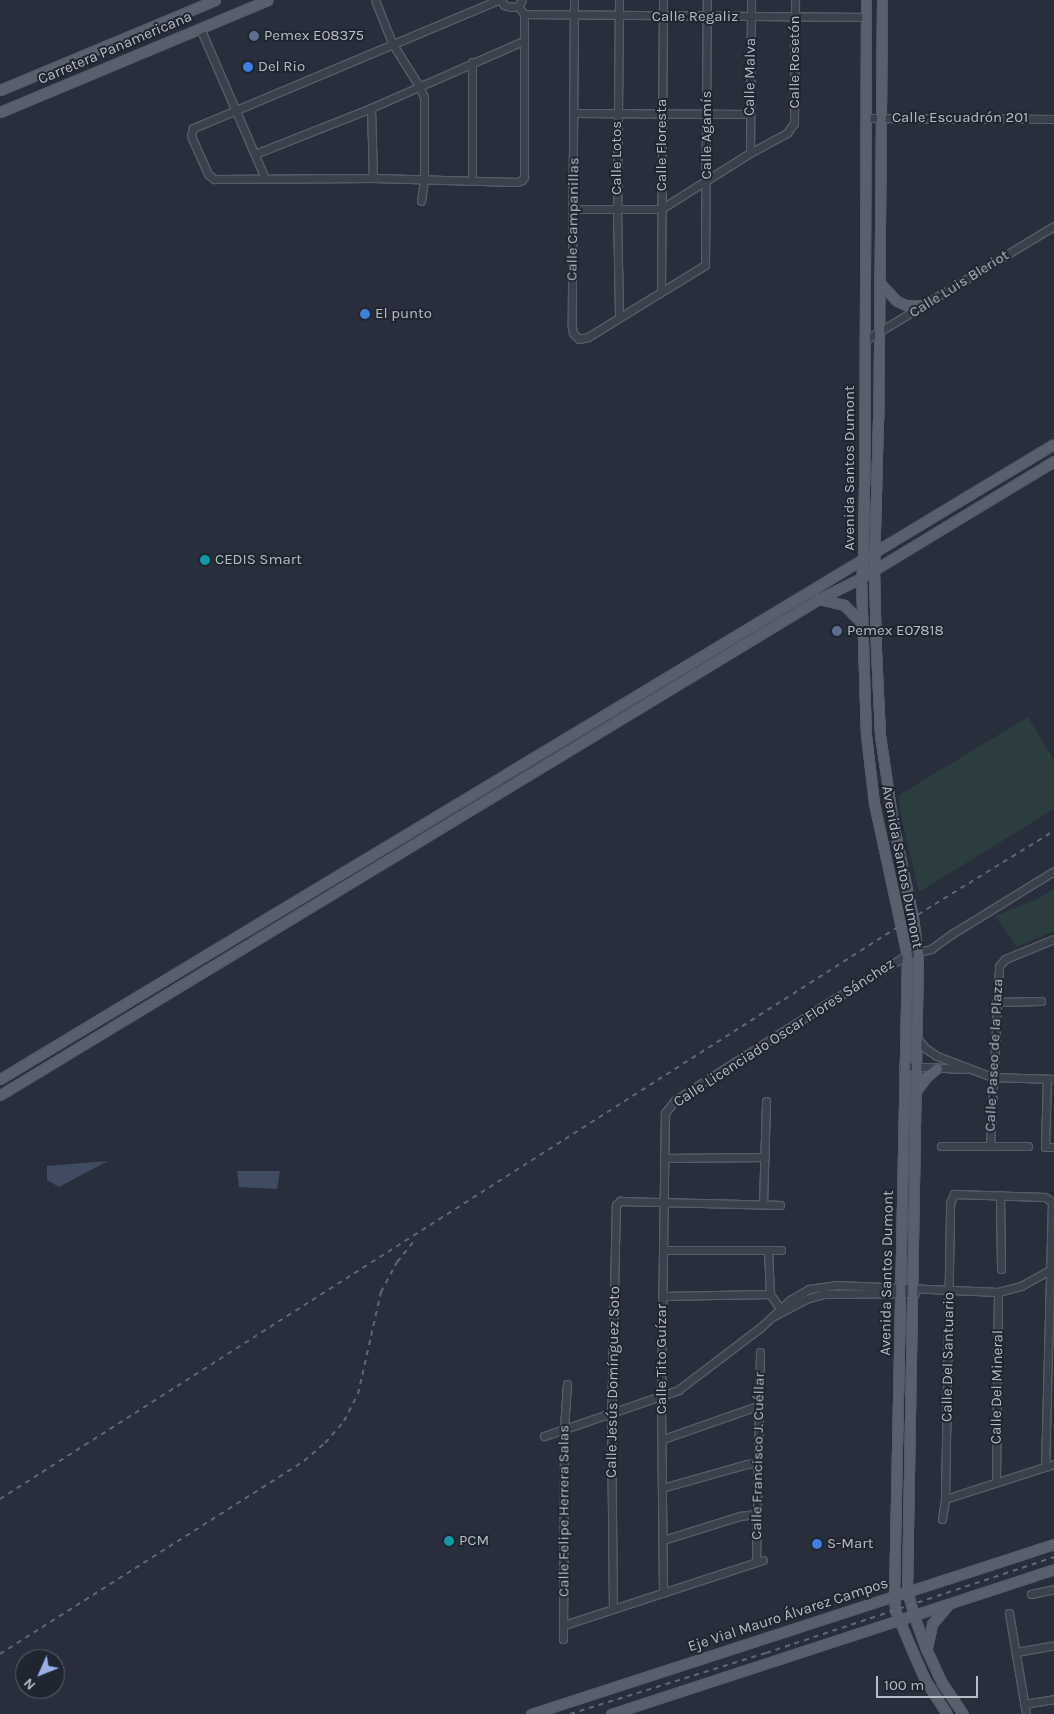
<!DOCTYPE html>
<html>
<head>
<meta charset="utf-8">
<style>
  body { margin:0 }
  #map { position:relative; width:1054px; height:1714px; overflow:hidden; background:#282e3b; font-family:Karla,sans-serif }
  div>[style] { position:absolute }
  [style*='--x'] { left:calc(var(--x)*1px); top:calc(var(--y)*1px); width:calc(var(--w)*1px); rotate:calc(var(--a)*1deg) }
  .green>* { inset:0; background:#2c3d40 }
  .water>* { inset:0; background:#404b62 }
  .roads { filter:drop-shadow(1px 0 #565c67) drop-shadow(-1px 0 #565c67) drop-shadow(0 1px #565c67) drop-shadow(0 -1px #565c67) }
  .minor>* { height:7px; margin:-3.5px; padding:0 3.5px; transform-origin:3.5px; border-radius:3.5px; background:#3b414c }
  .major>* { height:9px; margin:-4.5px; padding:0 4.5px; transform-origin:4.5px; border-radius:4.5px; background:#595f6c }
  .rail>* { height:2px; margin-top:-1px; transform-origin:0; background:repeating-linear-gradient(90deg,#606674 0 5px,transparent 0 10px) }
  .dots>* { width:14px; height:14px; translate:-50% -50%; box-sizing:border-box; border:2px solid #202631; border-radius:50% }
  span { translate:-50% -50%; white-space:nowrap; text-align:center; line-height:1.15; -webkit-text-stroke:4px #202631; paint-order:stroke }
  .street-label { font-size:15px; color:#b7bcc7 }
  .poi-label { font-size:15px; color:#b7bcc7 }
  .left { translate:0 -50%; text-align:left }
  .north { position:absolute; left:15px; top:1649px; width:50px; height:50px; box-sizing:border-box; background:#202631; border:1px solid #5c626d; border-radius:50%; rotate:226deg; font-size:14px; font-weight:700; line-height:20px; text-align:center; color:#b7bcc7 }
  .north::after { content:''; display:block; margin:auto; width:18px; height:22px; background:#98b1eb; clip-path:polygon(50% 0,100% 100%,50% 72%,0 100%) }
  .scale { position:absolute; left:876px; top:1676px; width:102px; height:22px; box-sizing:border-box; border:2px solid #b7bcc7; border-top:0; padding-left:6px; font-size:15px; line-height:18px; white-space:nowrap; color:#b7bcc7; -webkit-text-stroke:4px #202631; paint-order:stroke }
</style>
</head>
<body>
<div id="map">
  <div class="green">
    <div style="clip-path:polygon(1028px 717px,1054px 760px,1054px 809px,919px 892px,900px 811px,899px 795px)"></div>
    <div style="clip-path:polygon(1054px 889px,1054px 931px,1017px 947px,995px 916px,1039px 898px)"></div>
  </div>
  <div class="water">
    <div style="clip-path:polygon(108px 1161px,59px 1187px,47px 1180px,47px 1166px)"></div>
    <div style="clip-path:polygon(237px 1171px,280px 1171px,277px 1189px,239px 1187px)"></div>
  </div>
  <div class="roads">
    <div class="minor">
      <div style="--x:375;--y:0;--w:46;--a:68.4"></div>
      <div style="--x:392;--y:43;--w:51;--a:57.9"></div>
      <div style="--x:419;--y:86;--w:12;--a:66"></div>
      <div style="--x:424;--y:97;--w:83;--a:90"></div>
      <div style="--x:424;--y:180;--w:21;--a:98"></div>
      <div style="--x:498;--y:0;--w:331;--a:157.2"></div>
      <div style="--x:193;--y:128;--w:8;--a:104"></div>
      <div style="--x:191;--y:136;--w:42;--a:65.9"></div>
      <div style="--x:208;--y:174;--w:8;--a:40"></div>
      <div style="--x:214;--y:179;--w:159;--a:-0.4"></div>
      <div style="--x:373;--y:178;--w:144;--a:1.6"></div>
      <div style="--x:517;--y:182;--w:5;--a:-22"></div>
      <div style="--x:522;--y:180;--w:4;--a:-56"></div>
      <div style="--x:524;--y:177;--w:163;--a:-90"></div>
      <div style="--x:524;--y:14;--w:10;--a:-127"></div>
      <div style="--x:501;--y:0;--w:6;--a:59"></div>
      <div style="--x:504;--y:5;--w:7;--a:16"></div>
      <div style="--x:511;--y:7;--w:7;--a:-8"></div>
      <div style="--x:518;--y:6;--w:7;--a:-56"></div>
      <div style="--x:574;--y:0;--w:326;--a:90.4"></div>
      <div style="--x:572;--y:326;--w:7;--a:82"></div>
      <div style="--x:573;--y:333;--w:8;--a:45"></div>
      <div style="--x:579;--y:339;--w:9;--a:-13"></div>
      <div style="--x:588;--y:337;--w:137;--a:-31.6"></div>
      <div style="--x:705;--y:265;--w:265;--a:-89.6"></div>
      <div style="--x:619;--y:0;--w:209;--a:90.5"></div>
      <div style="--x:617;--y:209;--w:108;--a:88.9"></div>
      <div style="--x:524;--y:14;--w:342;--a:0.5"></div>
      <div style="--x:200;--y:28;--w:163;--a:66.6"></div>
      <div style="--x:472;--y:62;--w:117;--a:90"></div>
      <div style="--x:371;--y:108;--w:70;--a:88.4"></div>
      <div style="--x:575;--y:113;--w:174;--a:0.3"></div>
      <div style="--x:866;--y:118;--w:188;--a:0.3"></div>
      <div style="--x:750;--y:153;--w:153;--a:-89.6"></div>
      <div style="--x:255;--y:154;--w:125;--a:-21.6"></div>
      <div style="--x:371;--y:108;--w:166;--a:-23.8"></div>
      <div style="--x:573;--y:209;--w:88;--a:0"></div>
      <div style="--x:661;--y:209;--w:105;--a:-32.2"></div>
      <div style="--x:750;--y:153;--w:42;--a:-28.4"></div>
      <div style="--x:787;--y:133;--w:12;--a:-55"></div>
      <div style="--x:794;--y:123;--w:123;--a:-89.5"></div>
      <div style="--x:661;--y:290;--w:290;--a:-89.6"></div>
      <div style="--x:864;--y:341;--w:222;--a:-31.2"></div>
      <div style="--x:996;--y:1002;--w:45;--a:-1.3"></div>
      <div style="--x:917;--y:1038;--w:13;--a:51"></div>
      <div style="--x:925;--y:1048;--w:14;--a:34"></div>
      <div style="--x:937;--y:1056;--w:59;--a:20.9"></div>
      <div style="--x:992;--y:1077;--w:62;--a:1.8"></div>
      <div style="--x:903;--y:1066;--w:62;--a:2.8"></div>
      <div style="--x:1047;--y:1079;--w:68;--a:91.7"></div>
      <div style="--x:1045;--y:1147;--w:9;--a:0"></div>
      <div style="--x:941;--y:1146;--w:87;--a:0"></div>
      <div style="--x:990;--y:1146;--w:180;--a:-87.1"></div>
      <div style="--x:999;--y:966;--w:9;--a:-49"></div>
      <div style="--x:1005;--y:959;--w:53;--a:-22.2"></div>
      <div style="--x:664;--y:1158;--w:101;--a:-0.6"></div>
      <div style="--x:1000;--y:1195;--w:74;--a:89.2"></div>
      <div style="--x:763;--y:1204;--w:103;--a:-88.3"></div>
      <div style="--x:665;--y:1250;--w:116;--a:0"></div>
      <div style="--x:768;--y:1250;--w:44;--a:87.4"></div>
      <div style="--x:770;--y:1294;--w:19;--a:55"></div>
      <div style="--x:663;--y:1296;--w:107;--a:-1.1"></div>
      <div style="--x:774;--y:1316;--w:36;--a:-28"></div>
      <div style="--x:806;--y:1299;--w:18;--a:-16"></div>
      <div style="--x:823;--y:1294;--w:92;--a:-0.6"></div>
      <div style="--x:544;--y:1436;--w:142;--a:-18.9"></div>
      <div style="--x:678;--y:1390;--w:104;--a:-37.2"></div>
      <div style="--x:761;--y:1327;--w:40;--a:-43"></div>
      <div style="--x:790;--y:1300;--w:22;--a:-30"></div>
      <div style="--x:809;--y:1289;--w:27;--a:-8"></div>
      <div style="--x:836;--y:1285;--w:162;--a:2.5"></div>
      <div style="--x:998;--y:1292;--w:24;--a:-15"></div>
      <div style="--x:1021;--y:1286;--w:35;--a:-29"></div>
      <div style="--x:663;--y:1439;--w:103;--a:-19.3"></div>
      <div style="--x:996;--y:1482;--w:190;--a:-89.4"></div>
      <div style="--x:662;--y:1488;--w:88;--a:-15.8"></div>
      <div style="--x:747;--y:1464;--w:11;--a:-5"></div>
      <div style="--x:945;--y:1499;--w:114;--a:-17.8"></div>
      <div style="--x:942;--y:1519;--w:20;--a:-81"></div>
      <div style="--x:945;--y:1499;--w:296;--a:-89"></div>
      <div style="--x:950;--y:1203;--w:10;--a:-66"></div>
      <div style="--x:954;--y:1194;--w:91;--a:1.9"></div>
      <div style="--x:1045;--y:1197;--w:9;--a:36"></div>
      <div style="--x:1052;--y:1202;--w:265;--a:91.5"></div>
      <div style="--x:663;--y:1540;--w:81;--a:-17.3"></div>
      <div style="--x:740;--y:1516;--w:16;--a:-7"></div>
      <div style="--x:756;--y:1561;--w:209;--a:-88.9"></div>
      <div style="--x:663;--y:1593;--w:197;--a:-90.6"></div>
      <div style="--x:661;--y:1396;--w:283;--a:-89.2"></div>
      <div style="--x:665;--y:1113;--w:16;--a:-52"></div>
      <div style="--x:675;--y:1100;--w:191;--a:-32.4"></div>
      <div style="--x:836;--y:998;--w:83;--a:-31.2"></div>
      <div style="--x:907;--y:955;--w:25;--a:-14"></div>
      <div style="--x:931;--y:949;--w:26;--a:-36"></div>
      <div style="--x:952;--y:934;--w:120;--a:-31.7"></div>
      <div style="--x:1031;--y:1594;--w:24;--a:-12"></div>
      <div style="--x:613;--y:1609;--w:186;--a:-90.6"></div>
      <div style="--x:611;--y:1423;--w:218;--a:-88.7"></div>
      <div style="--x:616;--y:1205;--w:6;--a:-45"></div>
      <div style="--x:620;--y:1201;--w:160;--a:1.4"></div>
      <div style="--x:1009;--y:1613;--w:102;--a:80.4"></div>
      <div style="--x:564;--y:1625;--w:209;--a:-18.1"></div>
      <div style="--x:563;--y:1639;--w:211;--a:-89.7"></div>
      <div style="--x:564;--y:1428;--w:44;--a:-86.1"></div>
      <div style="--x:1016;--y:1652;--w:39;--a:-10"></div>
      <div style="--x:1024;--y:1704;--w:30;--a:-9"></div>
    </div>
    <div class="major">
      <div style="--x:866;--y:0;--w:484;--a:90.2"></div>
      <div style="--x:864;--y:484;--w:76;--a:90.8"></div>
      <div style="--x:863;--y:560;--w:18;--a:96"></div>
      <div style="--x:861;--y:578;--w:157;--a:88.2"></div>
      <div style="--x:866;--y:735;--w:68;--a:83.3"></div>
      <div style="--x:874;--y:803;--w:156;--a:77.8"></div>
      <div style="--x:907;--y:955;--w:640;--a:91.16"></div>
      <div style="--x:894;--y:1595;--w:15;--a:86"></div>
      <div style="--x:895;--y:1610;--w:49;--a:67.1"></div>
      <div style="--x:914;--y:1655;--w:27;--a:66"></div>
      <div style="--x:925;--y:1680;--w:40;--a:57.1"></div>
      <div style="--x:882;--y:0;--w:418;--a:90.5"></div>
      <div style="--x:878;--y:418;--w:152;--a:91.5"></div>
      <div style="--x:874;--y:570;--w:80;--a:88.6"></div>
      <div style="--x:876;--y:650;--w:85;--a:87.3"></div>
      <div style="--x:880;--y:735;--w:89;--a:81.6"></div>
      <div style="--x:893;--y:823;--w:97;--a:78.1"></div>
      <div style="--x:913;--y:918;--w:36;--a:82"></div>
      <div style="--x:918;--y:954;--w:637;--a:90.99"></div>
      <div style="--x:907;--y:1591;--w:26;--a:74"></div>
      <div style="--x:914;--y:1616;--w:37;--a:70"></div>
      <div style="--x:927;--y:1651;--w:35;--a:65"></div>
      <div style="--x:942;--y:1683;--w:37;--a:56"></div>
      <div style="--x:0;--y:90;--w:233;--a:-22.7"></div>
      <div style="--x:0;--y:112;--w:290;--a:-22.7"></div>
      <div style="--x:879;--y:282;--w:26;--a:47"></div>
      <div style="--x:897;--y:301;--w:10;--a:24"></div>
      <div style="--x:906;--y:305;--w:17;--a:0"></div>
      <div style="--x:819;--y:599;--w:26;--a:13"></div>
      <div style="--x:844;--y:605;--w:24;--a:45"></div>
      <div style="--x:0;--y:1079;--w:1231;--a:-31.07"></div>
      <div style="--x:916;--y:1091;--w:17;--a:-54"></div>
      <div style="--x:926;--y:1077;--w:14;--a:-39"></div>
      <div style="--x:0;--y:1095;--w:957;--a:-31.2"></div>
      <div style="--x:819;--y:599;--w:47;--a:-26.6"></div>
      <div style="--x:861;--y:578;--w:226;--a:-31.2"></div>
      <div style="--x:927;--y:1648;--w:25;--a:-78"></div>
      <div style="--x:932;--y:1624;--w:25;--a:-50"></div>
      <div style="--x:531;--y:1714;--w:550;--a:-18.01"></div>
      <div style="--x:611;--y:1714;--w:466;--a:-18.1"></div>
    </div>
  </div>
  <div class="rail">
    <div style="--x:0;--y:1499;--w:1068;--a:-32.5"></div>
    <div style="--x:901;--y:925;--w:180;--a:-31.6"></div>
    <div style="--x:0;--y:1654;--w:360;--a:-32.4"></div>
    <div style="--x:304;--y:1461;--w:28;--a:-41"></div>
    <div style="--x:325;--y:1443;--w:29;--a:-49"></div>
    <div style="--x:344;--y:1421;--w:30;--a:-63"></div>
    <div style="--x:358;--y:1394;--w:105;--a:-77.3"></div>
    <div style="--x:381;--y:1292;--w:34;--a:-62"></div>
    <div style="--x:397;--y:1262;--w:27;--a:-51"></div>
    <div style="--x:570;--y:1714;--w:205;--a:-17.3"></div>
    <div style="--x:766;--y:1653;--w:304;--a:-18.4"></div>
  </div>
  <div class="dots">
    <div style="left:254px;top:36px;background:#5c6f8a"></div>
    <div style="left:248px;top:67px;background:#3f7fe0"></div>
    <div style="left:365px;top:314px;background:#3f7fe0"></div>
    <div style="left:205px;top:560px;background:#0f9aa8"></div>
    <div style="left:837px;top:631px;background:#5c6f8a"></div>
    <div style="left:449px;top:1541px;background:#0f9aa8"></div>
    <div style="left:817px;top:1544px;background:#3f7fe0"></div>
  </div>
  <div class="street-label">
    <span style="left:695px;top:17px">Calle Regaliz</span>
    <span style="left:115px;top:48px;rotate:-23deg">Carretera Panamericana</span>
    <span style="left:795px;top:62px;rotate:-90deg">Calle Rosetón</span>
    <span style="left:750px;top:77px;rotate:-89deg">Calle Malva</span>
    <span style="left:960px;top:118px">Calle Escuadrón 201</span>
    <span style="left:707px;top:135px;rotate:-90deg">Calle Agamís</span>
    <span style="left:662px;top:145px;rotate:-90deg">Calle Floresta</span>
    <span style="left:617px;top:158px;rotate:-90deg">Calle Lotos</span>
    <span style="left:573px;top:219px;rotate:-89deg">Calle Campanillas</span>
    <span style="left:959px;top:284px;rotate:-32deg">Calle Luis Bleriot</span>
    <span style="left:850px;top:468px;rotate:-90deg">Avenida Santos Dumont</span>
    <span style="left:902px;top:867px;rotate:79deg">Avenida Santos Dumont</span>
    <span style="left:784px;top:1033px;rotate:-33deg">Calle Licenciado Oscar Flores Sánchez</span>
    <span style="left:994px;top:1055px;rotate:-87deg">Calle Paseo de la Plaza</span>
    <span style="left:887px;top:1273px;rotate:-89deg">Avenida Santos Dumont</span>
    <span style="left:948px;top:1357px;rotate:-89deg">Calle Del Santuario</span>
    <span style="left:662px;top:1359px;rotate:-90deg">Calle Tito Guízar</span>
    <span style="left:613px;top:1382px;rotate:-89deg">Calle Jesús Domínguez Soto</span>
    <span style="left:997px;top:1387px;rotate:-89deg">Calle Del Mineral</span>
    <span style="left:758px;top:1456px;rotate:-89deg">Calle Francisco J. Cuéllar</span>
    <span style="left:564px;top:1511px;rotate:-90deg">Calle Felipe Herrera Salas</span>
    <span style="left:788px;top:1615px;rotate:-18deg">Eje Vial Mauro Álvarez Campos</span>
  </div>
  <div class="poi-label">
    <span class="left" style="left:264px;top:36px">Pemex E08375</span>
    <span class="left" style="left:258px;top:67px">Del Rio</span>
    <span class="left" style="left:375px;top:314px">El punto</span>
    <span class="left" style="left:215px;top:560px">CEDIS Smart</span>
    <span class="left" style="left:847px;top:631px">Pemex E07818</span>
    <span class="left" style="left:459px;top:1541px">PCM</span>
    <span class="left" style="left:827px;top:1544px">S-Mart</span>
  </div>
  <div class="north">N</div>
  <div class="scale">100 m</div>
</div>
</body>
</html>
